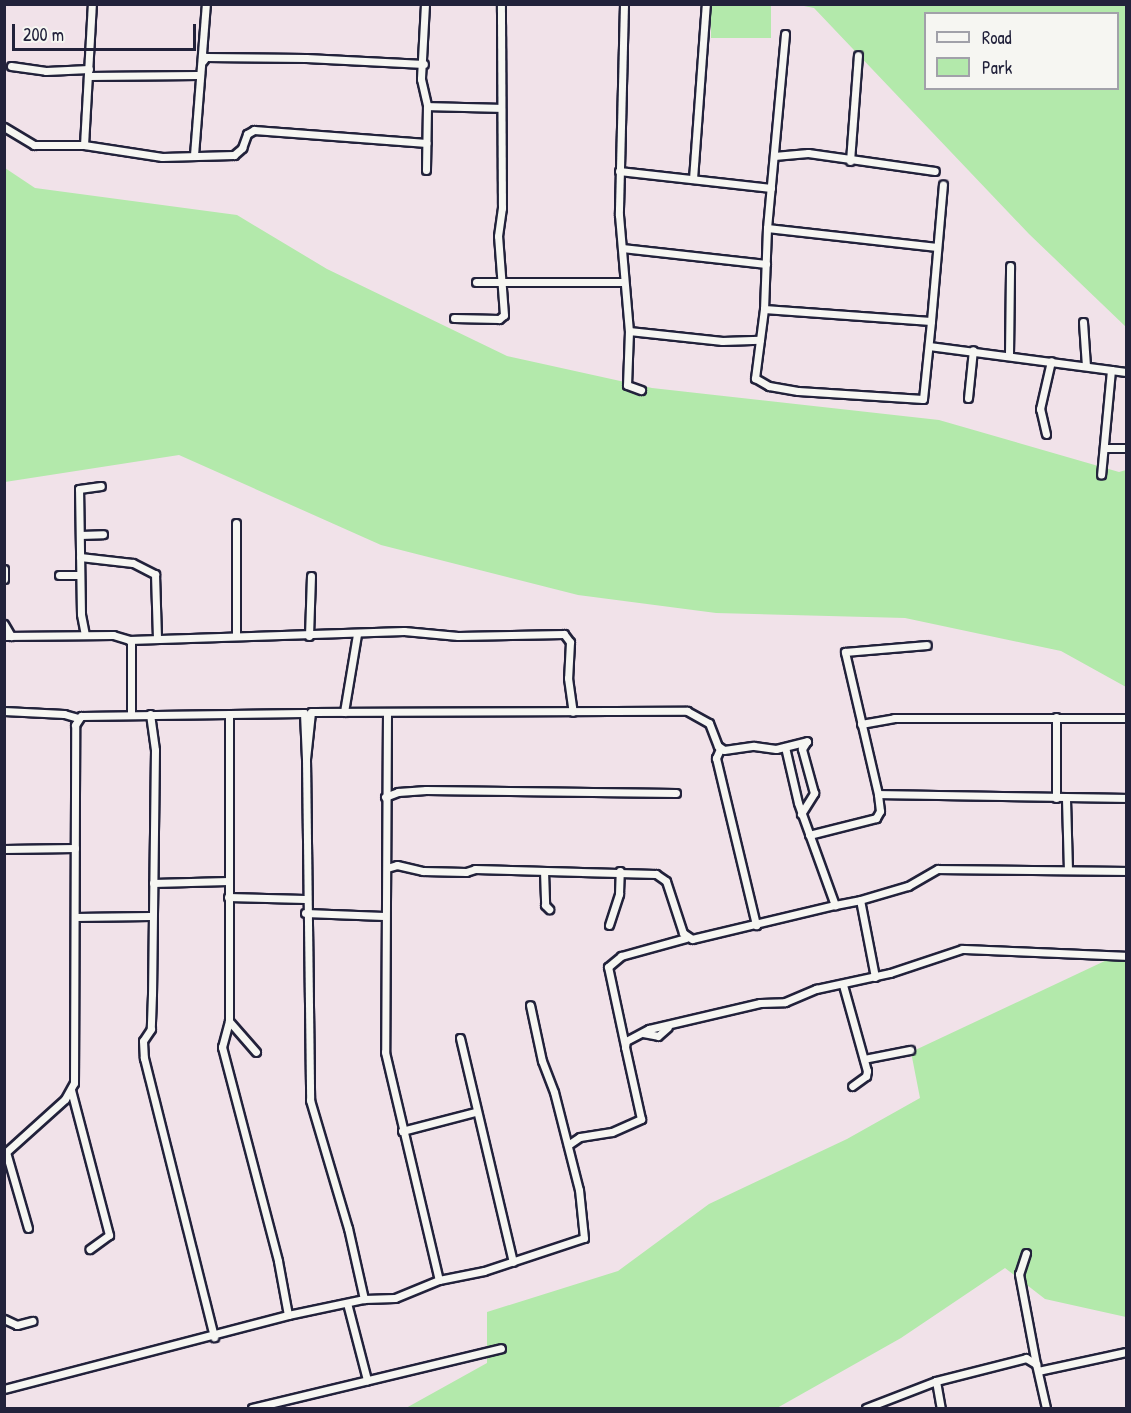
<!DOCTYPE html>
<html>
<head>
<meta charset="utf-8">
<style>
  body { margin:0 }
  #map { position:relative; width:1131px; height:1413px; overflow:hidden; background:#f1e2e9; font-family:"Patrick Hand",sans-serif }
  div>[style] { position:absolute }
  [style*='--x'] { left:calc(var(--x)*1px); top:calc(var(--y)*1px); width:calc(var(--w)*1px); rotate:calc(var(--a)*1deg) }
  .green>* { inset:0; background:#b3e9ab }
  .roads { filter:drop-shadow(2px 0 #22223b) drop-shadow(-2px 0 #22223b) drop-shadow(0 2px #22223b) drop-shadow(0 -2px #22223b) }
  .minor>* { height:7px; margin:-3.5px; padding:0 3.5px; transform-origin:3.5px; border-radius:3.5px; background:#f6f6f2 }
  span { translate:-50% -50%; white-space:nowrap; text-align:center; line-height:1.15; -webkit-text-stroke:4.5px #f6f6f2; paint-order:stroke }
  .frame { position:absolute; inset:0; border:6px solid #22223b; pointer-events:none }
  .legend { position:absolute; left:924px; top:12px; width:195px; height:78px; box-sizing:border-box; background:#f6f6f2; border:2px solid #a1a1a9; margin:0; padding:8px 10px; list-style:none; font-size:18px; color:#22223b }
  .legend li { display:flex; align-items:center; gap:12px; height:30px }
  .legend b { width:30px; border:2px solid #a1a1a9 }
  .scale { position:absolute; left:12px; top:24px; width:184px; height:27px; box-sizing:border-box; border:3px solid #22223b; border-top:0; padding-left:8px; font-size:18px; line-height:21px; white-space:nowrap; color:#22223b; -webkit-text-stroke:4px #f6f6f2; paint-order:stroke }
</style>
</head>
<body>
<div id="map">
  <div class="green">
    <div style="clip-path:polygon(711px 5px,771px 5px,771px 38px,711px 38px)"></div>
    <div style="clip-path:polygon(evenodd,799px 5px,1126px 5px,1126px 327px,1029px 234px,814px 8px,799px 5px,926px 14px,1118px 14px,1118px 88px,926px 88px,926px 14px)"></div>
    <div style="clip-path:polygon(5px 168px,35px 188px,237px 215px,327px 269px,507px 356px,652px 388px,939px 420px,1119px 472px,1126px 470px,1126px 687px,1061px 651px,905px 618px,716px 613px,578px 595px,381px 545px,179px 455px,5px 482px)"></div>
    <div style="clip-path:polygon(1126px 951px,1126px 1317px,1045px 1299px,1005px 1268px,901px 1338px,777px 1408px,406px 1408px,487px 1363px,487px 1312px,618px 1271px,709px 1204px,847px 1139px,920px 1098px,911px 1052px)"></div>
  </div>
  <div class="roads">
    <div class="minor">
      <div style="--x:425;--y:4;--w:75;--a:93.1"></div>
      <div style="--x:421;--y:79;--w:28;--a:77"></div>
      <div style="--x:427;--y:106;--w:64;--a:90.9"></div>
      <div style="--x:624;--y:4;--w:211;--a:91.4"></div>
      <div style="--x:619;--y:215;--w:116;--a:85.1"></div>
      <div style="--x:629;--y:331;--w:54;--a:92.1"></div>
      <div style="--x:627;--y:385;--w:15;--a:20"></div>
      <div style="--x:785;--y:34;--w:195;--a:95.3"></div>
      <div style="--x:767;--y:228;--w:81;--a:92.1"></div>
      <div style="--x:764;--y:309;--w:70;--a:97.4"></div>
      <div style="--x:755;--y:378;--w:16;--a:30"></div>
      <div style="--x:769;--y:386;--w:29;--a:10"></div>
      <div style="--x:798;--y:391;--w:125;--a:3.7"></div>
      <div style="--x:923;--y:399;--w:78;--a:-84.1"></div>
      <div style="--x:203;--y:61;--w:5;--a:-53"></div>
      <div style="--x:206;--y:57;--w:100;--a:0.6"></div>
      <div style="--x:306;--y:58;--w:118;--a:2.9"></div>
      <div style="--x:11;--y:66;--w:35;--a:8"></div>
      <div style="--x:46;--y:71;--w:43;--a:-2.7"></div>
      <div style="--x:88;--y:76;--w:110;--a:-0.5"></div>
      <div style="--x:427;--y:106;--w:74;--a:1.5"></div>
      <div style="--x:4;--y:127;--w:35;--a:31"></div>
      <div style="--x:34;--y:145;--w:50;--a:0"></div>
      <div style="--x:84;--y:145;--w:79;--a:8.7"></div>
      <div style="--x:162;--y:157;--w:72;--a:-1.6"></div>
      <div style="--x:234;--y:155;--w:11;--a:-41"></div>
      <div style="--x:242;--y:148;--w:15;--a:-70"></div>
      <div style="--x:247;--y:134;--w:8;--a:-30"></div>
      <div style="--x:254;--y:130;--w:173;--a:4.3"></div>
      <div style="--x:84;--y:145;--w:141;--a:-86.8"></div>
      <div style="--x:194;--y:155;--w:151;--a:-85.5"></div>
      <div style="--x:774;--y:156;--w:34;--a:-5"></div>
      <div style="--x:808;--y:153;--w:128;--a:8.1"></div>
      <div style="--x:850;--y:161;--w:106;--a:-85.7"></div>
      <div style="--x:619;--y:171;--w:153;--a:6.4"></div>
      <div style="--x:693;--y:179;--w:175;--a:-85.8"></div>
      <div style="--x:767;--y:228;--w:171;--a:6.4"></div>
      <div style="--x:622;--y:248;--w:145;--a:6.3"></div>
      <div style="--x:476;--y:282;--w:148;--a:0"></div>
      <div style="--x:764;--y:309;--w:167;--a:4.1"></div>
      <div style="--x:931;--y:321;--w:137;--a:-85"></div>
      <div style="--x:454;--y:318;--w:45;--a:1.3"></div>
      <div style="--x:499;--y:319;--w:6;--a:-39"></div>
      <div style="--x:504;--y:315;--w:79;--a:-94.3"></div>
      <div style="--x:498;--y:236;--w:28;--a:-82"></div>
      <div style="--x:502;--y:208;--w:204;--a:-90.3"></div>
      <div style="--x:1083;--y:322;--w:44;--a:86.1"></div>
      <div style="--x:629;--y:331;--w:94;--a:6.1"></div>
      <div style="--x:722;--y:341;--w:38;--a:-2"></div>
      <div style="--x:929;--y:346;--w:184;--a:7.5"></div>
      <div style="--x:1111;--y:370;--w:105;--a:95.4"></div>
      <div style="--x:1009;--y:354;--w:88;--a:-89.3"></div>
      <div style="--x:1111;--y:370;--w:15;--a:8"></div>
      <div style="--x:968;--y:398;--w:48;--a:-84.1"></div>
      <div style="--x:1046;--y:434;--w:26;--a:-103"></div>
      <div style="--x:1040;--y:409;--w:49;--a:-77.1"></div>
      <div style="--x:1104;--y:448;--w:22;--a:0"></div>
      <div style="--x:80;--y:535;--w:23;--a:-2"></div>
      <div style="--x:80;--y:557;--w:53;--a:6.5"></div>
      <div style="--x:133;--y:563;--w:25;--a:27"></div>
      <div style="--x:155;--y:574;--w:62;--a:88.2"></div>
      <div style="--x:4;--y:569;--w:10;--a:90"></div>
      <div style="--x:59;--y:575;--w:21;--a:0"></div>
      <div style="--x:4;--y:624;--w:14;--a:60"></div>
      <div style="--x:85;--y:635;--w:21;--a:-101"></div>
      <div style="--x:81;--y:614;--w:125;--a:-90.9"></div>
      <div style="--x:79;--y:489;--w:22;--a:-8"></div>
      <div style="--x:4;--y:636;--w:109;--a:-0.5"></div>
      <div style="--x:113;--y:635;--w:17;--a:17"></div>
      <div style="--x:129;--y:640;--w:275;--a:-1.9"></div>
      <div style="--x:404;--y:631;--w:54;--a:5.3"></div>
      <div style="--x:458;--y:636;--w:106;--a:-1.1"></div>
      <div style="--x:564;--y:634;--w:10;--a:53"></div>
      <div style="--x:570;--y:642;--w:36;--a:93"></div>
      <div style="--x:568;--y:678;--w:34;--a:82"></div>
      <div style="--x:236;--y:636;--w:113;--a:-90"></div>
      <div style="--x:309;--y:636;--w:60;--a:-88.1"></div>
      <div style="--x:131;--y:640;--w:74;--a:90"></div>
      <div style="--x:4;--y:711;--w:60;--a:2.9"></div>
      <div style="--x:64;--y:714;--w:15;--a:16"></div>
      <div style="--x:344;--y:712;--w:79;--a:-80.5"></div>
      <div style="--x:387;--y:712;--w:340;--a:90.3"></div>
      <div style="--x:385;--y:1052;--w:234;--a:76.7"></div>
      <div style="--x:150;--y:714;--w:36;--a:82"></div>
      <div style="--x:155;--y:750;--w:244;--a:90.7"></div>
      <div style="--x:152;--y:994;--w:35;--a:92"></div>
      <div style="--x:151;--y:1029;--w:14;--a:124"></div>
      <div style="--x:143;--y:1041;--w:17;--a:87"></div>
      <div style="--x:144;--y:1058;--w:288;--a:75.9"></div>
      <div style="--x:229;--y:714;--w:307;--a:90"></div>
      <div style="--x:229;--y:1021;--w:27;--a:105"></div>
      <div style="--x:222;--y:1047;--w:221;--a:75.3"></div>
      <div style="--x:278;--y:1261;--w:55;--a:79.5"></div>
      <div style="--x:1056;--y:717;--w:81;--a:90"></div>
      <div style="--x:861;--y:724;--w:34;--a:-10"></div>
      <div style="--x:894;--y:718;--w:232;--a:0"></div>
      <div style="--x:785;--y:747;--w:57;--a:76.9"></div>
      <div style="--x:798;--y:803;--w:109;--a:70.1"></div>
      <div style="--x:835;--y:905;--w:25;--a:-11"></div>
      <div style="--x:720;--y:749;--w:10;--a:114"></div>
      <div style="--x:716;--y:758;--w:172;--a:76.5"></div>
      <div style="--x:306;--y:759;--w:341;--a:89.3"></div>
      <div style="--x:310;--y:1100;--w:134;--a:73.5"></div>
      <div style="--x:348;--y:1228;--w:73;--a:77.3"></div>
      <div style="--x:878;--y:794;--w:146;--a:-103.1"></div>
      <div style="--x:845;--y:652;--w:82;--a:-4.9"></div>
      <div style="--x:385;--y:797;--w:14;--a:-21"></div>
      <div style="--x:398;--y:792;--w:28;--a:-4"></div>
      <div style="--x:426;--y:790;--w:250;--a:0.7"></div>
      <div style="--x:1066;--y:799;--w:71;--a:88.4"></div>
      <div style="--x:801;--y:814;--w:25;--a:-58"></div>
      <div style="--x:814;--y:793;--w:46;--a:-105.3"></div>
      <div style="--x:802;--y:749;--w:9;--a:-58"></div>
      <div style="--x:809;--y:835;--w:69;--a:-14.2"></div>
      <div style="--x:876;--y:818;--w:8;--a:-60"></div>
      <div style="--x:880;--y:811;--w:17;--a:-97"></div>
      <div style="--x:878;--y:794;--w:248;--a:0.9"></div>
      <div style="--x:4;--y:849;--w:71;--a:-0.8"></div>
      <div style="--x:387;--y:868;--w:10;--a:-17"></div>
      <div style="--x:397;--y:865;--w:27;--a:13"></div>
      <div style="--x:423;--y:871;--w:43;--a:1.3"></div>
      <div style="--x:466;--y:872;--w:9;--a:-18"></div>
      <div style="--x:475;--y:869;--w:181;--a:1.6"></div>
      <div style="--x:656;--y:874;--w:12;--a:35"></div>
      <div style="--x:666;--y:881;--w:55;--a:71.9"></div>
      <div style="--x:683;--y:933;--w:11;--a:34"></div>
      <div style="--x:692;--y:939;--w:147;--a:-13.4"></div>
      <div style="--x:544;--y:871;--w:34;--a:88"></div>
      <div style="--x:545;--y:905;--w:6;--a:45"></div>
      <div style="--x:153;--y:883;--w:75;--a:-1.5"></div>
      <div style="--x:228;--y:897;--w:77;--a:1.5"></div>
      <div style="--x:305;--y:913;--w:79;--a:2.2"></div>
      <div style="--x:75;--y:917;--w:75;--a:-0.8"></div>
      <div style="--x:609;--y:925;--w:33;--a:-72"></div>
      <div style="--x:619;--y:894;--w:23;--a:-88"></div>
      <div style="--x:875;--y:977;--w:78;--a:-101"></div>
      <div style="--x:860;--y:900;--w:50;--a:-16.3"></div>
      <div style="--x:908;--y:886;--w:34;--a:-30"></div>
      <div style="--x:938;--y:869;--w:188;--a:0.6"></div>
      <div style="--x:843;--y:985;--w:89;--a:74.4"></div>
      <div style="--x:867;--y:1071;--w:5;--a:101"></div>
      <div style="--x:866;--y:1076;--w:17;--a:144"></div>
      <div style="--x:229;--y:1021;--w:41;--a:48.9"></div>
      <div style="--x:643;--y:1033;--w:15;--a:11"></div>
      <div style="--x:658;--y:1036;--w:13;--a:-42"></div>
      <div style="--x:460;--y:1038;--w:230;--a:76.7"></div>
      <div style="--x:625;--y:1046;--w:81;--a:-102.1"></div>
      <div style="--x:608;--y:967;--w:17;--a:-40"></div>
      <div style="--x:621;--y:956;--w:67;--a:-15.5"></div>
      <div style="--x:864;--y:1059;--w:47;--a:-11.1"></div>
      <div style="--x:71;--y:1090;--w:150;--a:75.3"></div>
      <div style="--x:109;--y:1235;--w:24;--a:144"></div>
      <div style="--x:402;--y:1131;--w:75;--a:-14.6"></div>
      <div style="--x:568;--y:1145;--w:14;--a:-34"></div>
      <div style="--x:580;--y:1137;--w:32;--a:-9"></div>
      <div style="--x:612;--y:1132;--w:32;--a:-24"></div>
      <div style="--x:641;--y:1119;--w:74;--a:-102.5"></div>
      <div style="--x:625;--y:1047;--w:6;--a:-81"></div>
      <div style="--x:626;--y:1041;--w:26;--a:-28"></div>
      <div style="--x:649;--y:1029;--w:114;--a:-13.2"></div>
      <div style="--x:760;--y:1003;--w:25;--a:-2"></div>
      <div style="--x:785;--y:1002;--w:34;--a:-23"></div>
      <div style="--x:816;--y:989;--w:76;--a:-12.2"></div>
      <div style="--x:890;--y:973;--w:76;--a:-18.4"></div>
      <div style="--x:962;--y:949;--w:164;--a:2.4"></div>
      <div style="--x:6;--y:1152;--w:79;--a:73.9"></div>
      <div style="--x:4;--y:1154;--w:82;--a:-42"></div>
      <div style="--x:65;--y:1099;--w:18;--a:-61"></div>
      <div style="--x:74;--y:1083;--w:358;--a:-89.8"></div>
      <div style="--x:75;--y:725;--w:11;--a:-56"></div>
      <div style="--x:81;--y:716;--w:223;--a:-0.8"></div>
      <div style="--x:304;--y:713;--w:46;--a:87.5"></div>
      <div style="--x:306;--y:759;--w:47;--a:-83.9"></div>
      <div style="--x:311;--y:712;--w:376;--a:-0.2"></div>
      <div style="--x:687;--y:711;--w:25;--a:29"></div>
      <div style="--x:709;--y:723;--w:25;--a:69"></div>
      <div style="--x:718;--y:746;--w:7;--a:34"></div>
      <div style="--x:724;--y:750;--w:30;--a:-8"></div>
      <div style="--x:754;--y:746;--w:22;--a:8"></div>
      <div style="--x:776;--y:749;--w:32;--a:-14"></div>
      <div style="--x:1026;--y:1253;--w:22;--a:108"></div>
      <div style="--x:1019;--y:1274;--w:92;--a:79.3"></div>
      <div style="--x:347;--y:1303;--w:80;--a:75.4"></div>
      <div style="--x:4;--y:1319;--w:14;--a:25"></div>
      <div style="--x:17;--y:1325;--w:16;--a:-15"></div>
      <div style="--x:1038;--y:1371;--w:90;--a:-12.2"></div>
      <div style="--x:936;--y:1381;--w:27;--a:80"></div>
      <div style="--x:4;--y:1389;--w:293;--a:-14.6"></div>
      <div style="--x:288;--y:1315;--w:78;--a:-11.9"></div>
      <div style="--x:364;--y:1299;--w:31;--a:-2"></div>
      <div style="--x:395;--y:1298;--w:48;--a:-22.2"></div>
      <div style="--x:439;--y:1280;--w:46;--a:-11.3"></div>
      <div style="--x:484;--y:1271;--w:105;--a:-18.3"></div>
      <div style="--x:584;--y:1238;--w:48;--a:-95.9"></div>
      <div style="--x:579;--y:1190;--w:101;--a:-104.3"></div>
      <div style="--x:554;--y:1092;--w:33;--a:-111"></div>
      <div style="--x:542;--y:1061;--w:57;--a:-102.1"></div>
      <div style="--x:252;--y:1408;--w:256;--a:-13.5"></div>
      <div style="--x:866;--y:1408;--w:75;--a:-21.1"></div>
      <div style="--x:936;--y:1381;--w:93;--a:-14.3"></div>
      <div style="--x:1026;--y:1358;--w:12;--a:31"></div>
      <div style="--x:1036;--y:1364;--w:45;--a:77.2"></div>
    </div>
  </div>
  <div class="frame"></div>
  <ul class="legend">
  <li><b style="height:8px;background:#f6f6f2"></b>Road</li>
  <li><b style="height:16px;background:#b3e9ab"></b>Park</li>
  </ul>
  <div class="scale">200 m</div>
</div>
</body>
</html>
